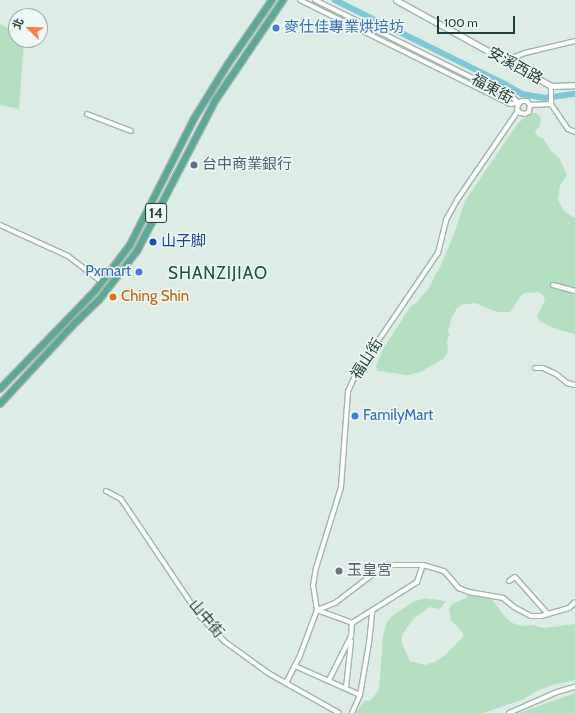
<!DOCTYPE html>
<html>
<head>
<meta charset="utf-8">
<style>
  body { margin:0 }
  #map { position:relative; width:575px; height:713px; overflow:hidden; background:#deece6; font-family:Cabin,"Noto Sans TC",sans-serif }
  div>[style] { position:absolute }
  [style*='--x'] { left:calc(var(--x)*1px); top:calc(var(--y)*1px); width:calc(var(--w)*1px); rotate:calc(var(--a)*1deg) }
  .green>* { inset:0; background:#b4e0c1 }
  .canal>* { height:5.5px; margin:-2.75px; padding:0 2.75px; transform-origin:2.75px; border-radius:2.75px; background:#7ec7d8 }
  .roads { filter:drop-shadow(1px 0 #a0b4ae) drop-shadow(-1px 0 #a0b4ae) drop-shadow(0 1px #a0b4ae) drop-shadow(0 -1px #a0b4ae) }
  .minor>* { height:4px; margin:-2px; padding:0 2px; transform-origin:2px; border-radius:2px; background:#fff }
  .tertiary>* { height:5px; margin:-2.5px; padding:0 2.5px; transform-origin:2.5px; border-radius:2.5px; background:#fff }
  .primary>* { height:6px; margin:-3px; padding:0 3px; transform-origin:3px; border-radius:3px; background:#5da796 }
  .dots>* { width:11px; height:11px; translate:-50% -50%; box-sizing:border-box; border:2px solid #eff8f4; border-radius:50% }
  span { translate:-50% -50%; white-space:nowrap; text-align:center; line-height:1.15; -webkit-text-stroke:3px #eff8f4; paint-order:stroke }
  .shield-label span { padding:1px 3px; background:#eff8f4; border:1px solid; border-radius:3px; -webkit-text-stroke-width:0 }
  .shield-label { font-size:14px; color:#1d3d36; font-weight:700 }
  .shop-label { font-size:15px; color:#366cbe }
  .left { translate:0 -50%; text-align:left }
  .right { translate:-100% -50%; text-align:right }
  .street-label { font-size:15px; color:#1d3d36 }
  .service-label { font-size:15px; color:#4e5e75 }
  .transit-label { font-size:15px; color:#164399 }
  .food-label { font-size:15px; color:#c56008 }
  .worship-label { font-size:15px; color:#5b616d }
  .quarter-label { font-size:17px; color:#175145; letter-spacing:1px }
  .north { position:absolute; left:8px; top:8px; width:40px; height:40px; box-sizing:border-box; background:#eff8f4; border:1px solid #9bada8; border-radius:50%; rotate:293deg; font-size:11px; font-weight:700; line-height:16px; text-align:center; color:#1d3d36 }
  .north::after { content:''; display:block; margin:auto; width:14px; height:18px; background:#ff7c48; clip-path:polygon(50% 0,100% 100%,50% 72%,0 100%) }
  .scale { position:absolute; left:437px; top:16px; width:78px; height:18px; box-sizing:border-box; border:2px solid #1d3d36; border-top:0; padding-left:5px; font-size:12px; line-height:14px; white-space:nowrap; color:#1d3d36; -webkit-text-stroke:3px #eff8f4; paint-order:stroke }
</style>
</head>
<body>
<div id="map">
  <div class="green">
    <div style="clip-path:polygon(0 24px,16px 32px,16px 40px,24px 40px,19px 109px,0 105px)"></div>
    <div style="clip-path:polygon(531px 113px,537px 113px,541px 118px,540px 125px,535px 132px,538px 137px,543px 138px,551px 151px,559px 158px,567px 175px,560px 185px,558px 200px,564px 211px,575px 218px,575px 334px,556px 329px,539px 321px,537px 316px,545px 301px,543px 295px,538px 292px,525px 293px,520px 297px,510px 312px,497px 312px,475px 303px,462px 305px,457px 308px,451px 319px,448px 332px,450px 334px,447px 340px,448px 352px,442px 360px,420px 372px,408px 375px,377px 371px,376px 366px,383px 349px,411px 306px,416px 303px,428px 289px,442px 263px,454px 234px,465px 201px,518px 123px)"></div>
    <div style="clip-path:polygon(471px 590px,485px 597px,491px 598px,505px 617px,512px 623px,523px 626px,532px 625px,544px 628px,575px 624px,575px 680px,552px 685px,535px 692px,524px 699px,483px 713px,356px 713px,363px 702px,371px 700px,379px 690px,383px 635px,387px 622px,392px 616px,413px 602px,425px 598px,446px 601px,440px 609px,430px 607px,413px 619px,402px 635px,402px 644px,410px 661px,425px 665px,434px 662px,444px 656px,463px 637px,463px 633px,451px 620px,449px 609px,452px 604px,466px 598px)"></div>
    <div style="clip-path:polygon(575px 693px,575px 713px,519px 713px)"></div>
  </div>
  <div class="canal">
    <div style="--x:335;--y:0;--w:190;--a:26.3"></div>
    <div style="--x:505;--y:84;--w:20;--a:30"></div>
    <div style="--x:522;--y:94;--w:23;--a:10"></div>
    <div style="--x:545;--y:98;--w:30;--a:-8"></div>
  </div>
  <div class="roads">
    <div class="minor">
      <div style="--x:300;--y:0;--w:234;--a:26.3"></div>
      <div style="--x:510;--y:104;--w:9;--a:-6"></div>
      <div style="--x:315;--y:0;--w:221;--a:26.3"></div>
      <div style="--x:513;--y:98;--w:8;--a:40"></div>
      <div style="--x:506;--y:60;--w:20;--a:-20"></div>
      <div style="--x:525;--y:53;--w:51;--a:-13.5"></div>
      <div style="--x:551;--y:104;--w:30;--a:56"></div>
      <div style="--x:568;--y:129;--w:8;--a:23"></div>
      <div style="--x:551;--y:104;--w:18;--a:-90"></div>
      <div style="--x:530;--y:105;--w:7;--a:98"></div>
      <div style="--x:529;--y:112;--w:4;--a:153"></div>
      <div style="--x:525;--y:114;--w:5;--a:-169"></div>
      <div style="--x:520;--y:113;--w:5;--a:-127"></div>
      <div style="--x:517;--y:109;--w:6;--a:-72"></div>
      <div style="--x:519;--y:103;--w:4;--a:-34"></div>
      <div style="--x:522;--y:101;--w:5;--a:0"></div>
      <div style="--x:527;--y:101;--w:5;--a:53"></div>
      <div style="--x:530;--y:105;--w:21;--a:-3"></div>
      <div style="--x:87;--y:114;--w:47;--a:21.1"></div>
      <div style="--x:0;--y:225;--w:75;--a:24.5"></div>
      <div style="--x:68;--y:256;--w:43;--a:37.4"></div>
      <div style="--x:553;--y:285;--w:23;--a:15"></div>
      <div style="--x:535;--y:368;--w:8;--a:0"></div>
      <div style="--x:543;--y:368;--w:14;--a:25"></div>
      <div style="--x:556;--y:374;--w:14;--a:39"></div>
      <div style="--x:567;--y:383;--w:8;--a:14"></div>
      <div style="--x:106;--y:491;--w:17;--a:28"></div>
      <div style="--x:121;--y:499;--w:140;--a:56.1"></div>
      <div style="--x:199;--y:615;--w:36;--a:46"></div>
      <div style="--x:224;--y:641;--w:54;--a:36"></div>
      <div style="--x:268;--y:673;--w:81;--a:29.4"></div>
      <div style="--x:509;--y:581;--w:7;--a:-34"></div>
      <div style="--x:515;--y:577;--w:50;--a:48.3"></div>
      <div style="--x:317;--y:610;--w:19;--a:-21"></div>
      <div style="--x:335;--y:603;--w:63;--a:-37.2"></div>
      <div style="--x:385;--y:565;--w:38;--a:0"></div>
      <div style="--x:423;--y:565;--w:22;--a:16"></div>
      <div style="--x:444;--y:571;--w:23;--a:49"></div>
      <div style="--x:459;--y:588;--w:11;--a:22"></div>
      <div style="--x:469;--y:592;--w:35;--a:10"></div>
      <div style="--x:503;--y:598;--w:14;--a:39"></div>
      <div style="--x:514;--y:607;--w:19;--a:28"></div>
      <div style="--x:531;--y:616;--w:10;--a:0"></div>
      <div style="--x:541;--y:616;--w:29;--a:-16"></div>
      <div style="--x:569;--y:608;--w:8;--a:-45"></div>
      <div style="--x:317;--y:610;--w:37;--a:20"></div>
      <div style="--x:352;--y:623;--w:77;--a:-32.2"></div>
      <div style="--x:417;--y:582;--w:18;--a:-71"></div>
      <div style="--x:295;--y:666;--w:71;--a:24"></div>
      <div style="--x:329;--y:680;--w:49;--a:-63.4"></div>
      <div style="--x:351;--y:636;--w:13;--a:-86"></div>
      <div style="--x:286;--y:683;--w:28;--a:-63"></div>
      <div style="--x:299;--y:658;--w:51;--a:-69.4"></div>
      <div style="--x:317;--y:610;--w:24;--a:-99"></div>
      <div style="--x:313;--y:586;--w:18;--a:-81"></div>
      <div style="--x:316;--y:568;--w:85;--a:-72.8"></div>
      <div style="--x:341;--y:487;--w:96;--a:-85.8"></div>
      <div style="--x:348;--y:391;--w:21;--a:-65"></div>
      <div style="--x:357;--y:372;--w:144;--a:-55.8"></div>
      <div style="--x:438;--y:253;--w:34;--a:-76"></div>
      <div style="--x:446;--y:220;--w:23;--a:-61"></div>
      <div style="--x:457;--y:200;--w:108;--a:-55.6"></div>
      <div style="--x:346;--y:688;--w:47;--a:-83.9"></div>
      <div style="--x:352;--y:713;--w:20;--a:-66"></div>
      <div style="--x:360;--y:695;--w:53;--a:-80.2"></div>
      <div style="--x:369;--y:643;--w:31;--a:-84"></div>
      <div style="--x:509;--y:713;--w:52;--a:-23.6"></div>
      <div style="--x:557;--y:692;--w:19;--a:-16"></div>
    </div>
    <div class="tertiary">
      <div style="--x:396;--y:0;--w:177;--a:29"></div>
      <div style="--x:551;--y:86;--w:24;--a:-2"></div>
    </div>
    <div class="primary">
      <div style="--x:0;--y:389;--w:136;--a:-45.9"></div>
      <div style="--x:95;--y:291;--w:58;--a:-52.7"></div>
      <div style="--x:130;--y:245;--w:144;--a:-63.1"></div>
      <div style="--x:195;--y:117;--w:62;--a:-58.1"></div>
      <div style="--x:228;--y:64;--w:78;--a:-55.5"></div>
      <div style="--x:0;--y:404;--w:110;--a:-47.2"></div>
      <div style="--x:75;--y:323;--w:33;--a:-44"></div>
      <div style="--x:99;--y:300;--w:62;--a:-52.2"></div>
      <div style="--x:137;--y:251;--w:169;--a:-62.5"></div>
      <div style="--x:215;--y:101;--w:122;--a:-56"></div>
    </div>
  </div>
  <div class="dots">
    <div style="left:276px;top:28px;background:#3f7fe0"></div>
    <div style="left:194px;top:165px;background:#5c6f8a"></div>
    <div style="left:153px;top:242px;background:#1a4fb4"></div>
    <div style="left:139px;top:272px;background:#3f7fe0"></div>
    <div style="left:113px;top:297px;background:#e8710a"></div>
    <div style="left:355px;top:416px;background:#3f7fe0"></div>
    <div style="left:339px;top:571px;background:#6b7280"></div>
  </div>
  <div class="shield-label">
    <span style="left:156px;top:213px">14</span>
  </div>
  <div class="shop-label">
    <span class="left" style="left:284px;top:28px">麥仕佳專業烘培坊</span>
    <span class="right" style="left:131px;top:272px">Pxmart</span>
    <span class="left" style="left:363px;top:416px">FamilyMart</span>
  </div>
  <div class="street-label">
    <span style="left:515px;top:66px;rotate:29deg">安溪西路</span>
    <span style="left:492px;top:89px;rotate:29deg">福東街</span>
    <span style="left:367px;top:359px;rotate:-57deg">福山街</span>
    <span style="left:206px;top:619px;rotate:50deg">山中街</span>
  </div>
  <div class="service-label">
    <span class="left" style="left:202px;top:165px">台中商業銀行</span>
  </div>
  <div class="transit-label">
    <span class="left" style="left:161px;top:242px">山子脚</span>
  </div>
  <div class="food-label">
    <span class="left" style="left:121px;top:297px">Ching Shin</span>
  </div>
  <div class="worship-label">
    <span class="left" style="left:347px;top:571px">玉皇宮</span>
  </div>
  <div class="quarter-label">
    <span style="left:218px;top:274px">SHANZIJIAO</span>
  </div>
  <div class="north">北</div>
  <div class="scale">100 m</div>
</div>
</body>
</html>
